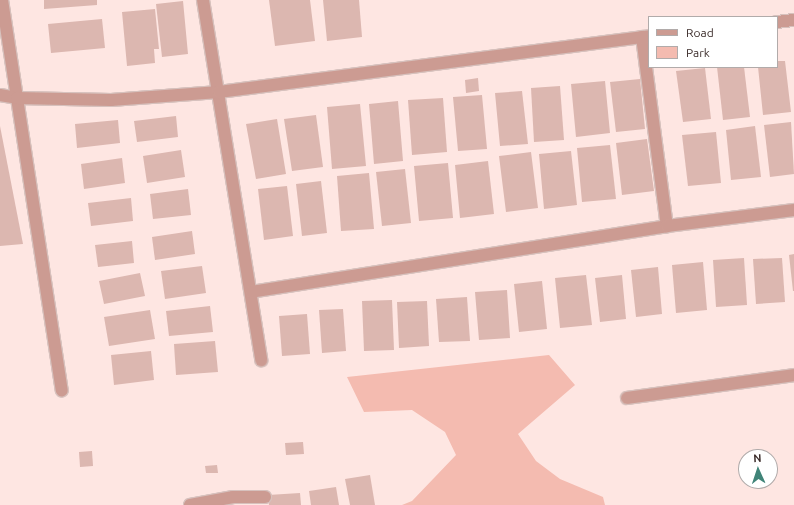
<!DOCTYPE html>
<html>
<head>
<meta charset="utf-8">
<style>
  body { margin:0 }
  #map { position:relative; width:794px; height:505px; overflow:hidden; background:#fee6e2; font-family:Ubuntu,sans-serif }
  div>[style] { position:absolute }
  [style*='--x'] { left:calc(var(--x)*1px); top:calc(var(--y)*1px); width:calc(var(--w)*1px); rotate:calc(var(--a)*1deg) }
  .green>* { inset:0; background:#f4bbb0 }
  .building>* { inset:0; background:#dcb7b0 }
  .roads { filter:drop-shadow(1px 0 #d7c1bd) drop-shadow(-1px 0 #d7c1bd) drop-shadow(0 1px #d7c1bd) drop-shadow(0 -1px #d7c1bd) }
  .minor>* { height:12px; margin:-6px; padding:0 6px; transform-origin:6px; border-radius:6px; background:#cc9b92 }
  span { translate:-50% -50%; white-space:nowrap; text-align:center; line-height:1.15; -webkit-text-stroke:3.5px #fff; paint-order:stroke }
  .legend { position:absolute; left:648px; top:16px; width:130px; height:52px; box-sizing:border-box; background:#fff; border:1px solid #b1abaa; margin:0; padding:5px 7px; list-style:none; font-size:12px; color:#3b2c2a }
  .legend li { display:flex; align-items:center; gap:8px; height:20px }
  .legend b { width:20px; border:1px solid #b1abaa }
  .north { position:absolute; left:738px; top:449px; width:40px; height:40px; box-sizing:border-box; background:#fff; border:1px solid #b1abaa; border-radius:50%; rotate:357deg; font-size:11px; font-weight:700; line-height:16px; text-align:center; color:#3b2c2a }
  .north::after { content:''; display:block; margin:auto; width:14px; height:18px; background:#408478; clip-path:polygon(50% 0,100% 100%,50% 72%,0 100%) }
</style>
</head>
<body>
<div id="map">
  <div class="green">
    <div style="clip-path:polygon(549px 355px,575px 385px,518px 434px,536px 461px,560px 479px,603px 497px,605px 505px,402px 505px,412px 501px,456px 455px,445px 432px,412px 410px,364px 412px,347px 377px)"></div>
  </div>
  <div class="building">
    <div style="clip-path:polygon(44px 0,97px 0,97px 5px,44px 9px)"></div>
    <div style="clip-path:polygon(269px 0,310px 0,315px 41px,275px 46px)"></div>
    <div style="clip-path:polygon(323px 0,359px 0,362px 37px,327px 41px)"></div>
    <div style="clip-path:polygon(183px 1px,188px 54px,162px 57px,156px 4px)"></div>
    <div style="clip-path:polygon(155px 9px,159px 49px,154px 49px,155px 63px,127px 66px,122px 12px)"></div>
    <div style="clip-path:polygon(102px 19px,105px 48px,51px 53px,48px 24px)"></div>
    <div style="clip-path:polygon(777px 61px,785px 61px,791px 112px,763px 115px,758px 67px,777px 67px)"></div>
    <div style="clip-path:polygon(717px 67px,744px 67px,750px 117px,723px 120px)"></div>
    <div style="clip-path:polygon(705px 68px,711px 119px,683px 122px,676px 71px)"></div>
    <div style="clip-path:polygon(478px 78px,479px 91px,466px 93px,465px 80px)"></div>
    <div style="clip-path:polygon(640px 79px,645px 129px,616px 132px,610px 82px)"></div>
    <div style="clip-path:polygon(605px 81px,610px 133px,576px 137px,571px 84px)"></div>
    <div style="clip-path:polygon(560px 86px,564px 140px,534px 142px,531px 88px)"></div>
    <div style="clip-path:polygon(522px 91px,528px 144px,500px 146px,495px 93px)"></div>
    <div style="clip-path:polygon(482px 95px,487px 149px,458px 151px,453px 97px)"></div>
    <div style="clip-path:polygon(443px 98px,447px 152px,412px 155px,408px 100px)"></div>
    <div style="clip-path:polygon(398px 101px,403px 161px,374px 164px,369px 104px)"></div>
    <div style="clip-path:polygon(360px 104px,366px 166px,332px 169px,327px 107px)"></div>
    <div style="clip-path:polygon(316px 115px,323px 167px,292px 171px,284px 119px)"></div>
    <div style="clip-path:polygon(176px 116px,178px 137px,137px 142px,134px 121px)"></div>
    <div style="clip-path:polygon(277px 119px,286px 174px,256px 179px,246px 124px)"></div>
    <div style="clip-path:polygon(118px 120px,120px 143px,77px 148px,75px 124px)"></div>
    <div style="clip-path:polygon(791px 122px,794px 174px,770px 177px,764px 125px)"></div>
    <div style="clip-path:polygon(0 126px,23px 244px,0 246px)"></div>
    <div style="clip-path:polygon(755px 126px,761px 177px,731px 180px,726px 130px)"></div>
    <div style="clip-path:polygon(716px 132px,721px 183px,688px 186px,682px 135px)"></div>
    <div style="clip-path:polygon(647px 139px,654px 191px,622px 195px,616px 143px)"></div>
    <div style="clip-path:polygon(610px 145px,616px 199px,582px 202px,577px 148px)"></div>
    <div style="clip-path:polygon(181px 150px,185px 177px,147px 183px,143px 156px)"></div>
    <div style="clip-path:polygon(571px 151px,577px 205px,544px 209px,539px 154px)"></div>
    <div style="clip-path:polygon(531px 152px,538px 208px,506px 212px,499px 156px)"></div>
    <div style="clip-path:polygon(122px 158px,125px 183px,84px 189px,81px 164px)"></div>
    <div style="clip-path:polygon(488px 161px,494px 214px,460px 218px,455px 165px)"></div>
    <div style="clip-path:polygon(448px 163px,453px 218px,419px 221px,414px 166px)"></div>
    <div style="clip-path:polygon(405px 169px,411px 223px,382px 226px,376px 172px)"></div>
    <div style="clip-path:polygon(369px 173px,374px 229px,341px 231px,337px 176px)"></div>
    <div style="clip-path:polygon(321px 181px,327px 233px,302px 236px,296px 184px)"></div>
    <div style="clip-path:polygon(287px 186px,293px 236px,264px 240px,258px 189px)"></div>
    <div style="clip-path:polygon(188px 189px,191px 215px,153px 219px,150px 194px)"></div>
    <div style="clip-path:polygon(131px 198px,133px 221px,91px 226px,88px 203px)"></div>
    <div style="clip-path:polygon(192px 231px,195px 254px,155px 260px,152px 237px)"></div>
    <div style="clip-path:polygon(132px 241px,134px 263px,98px 267px,95px 245px)"></div>
    <div style="clip-path:polygon(794px 254px,794px 291px,793px 291px,789px 255px)"></div>
    <div style="clip-path:polygon(744px 258px,747px 305px,716px 307px,713px 260px)"></div>
    <div style="clip-path:polygon(782px 258px,785px 302px,756px 304px,753px 259px)"></div>
    <div style="clip-path:polygon(703px 262px,707px 310px,676px 313px,672px 265px)"></div>
    <div style="clip-path:polygon(202px 266px,206px 293px,165px 299px,161px 271px)"></div>
    <div style="clip-path:polygon(658px 267px,662px 314px,636px 317px,631px 270px)"></div>
    <div style="clip-path:polygon(140px 273px,145px 296px,104px 304px,99px 281px)"></div>
    <div style="clip-path:polygon(586px 275px,592px 325px,560px 328px,555px 278px)"></div>
    <div style="clip-path:polygon(622px 275px,626px 319px,600px 322px,595px 278px)"></div>
    <div style="clip-path:polygon(542px 281px,547px 329px,519px 332px,514px 284px)"></div>
    <div style="clip-path:polygon(507px 290px,510px 338px,479px 340px,475px 292px)"></div>
    <div style="clip-path:polygon(467px 297px,470px 341px,439px 342px,436px 299px)"></div>
    <div style="clip-path:polygon(392px 300px,394px 350px,364px 351px,362px 301px)"></div>
    <div style="clip-path:polygon(427px 301px,429px 346px,399px 348px,397px 302px)"></div>
    <div style="clip-path:polygon(210px 306px,213px 332px,169px 336px,166px 311px)"></div>
    <div style="clip-path:polygon(343px 309px,346px 351px,322px 353px,319px 310px)"></div>
    <div style="clip-path:polygon(150px 310px,155px 339px,109px 346px,104px 317px)"></div>
    <div style="clip-path:polygon(307px 314px,310px 354px,282px 356px,279px 316px)"></div>
    <div style="clip-path:polygon(215px 341px,218px 372px,176px 375px,174px 344px)"></div>
    <div style="clip-path:polygon(151px 351px,154px 380px,114px 385px,111px 355px)"></div>
    <div style="clip-path:polygon(303px 442px,304px 454px,286px 455px,285px 443px)"></div>
    <div style="clip-path:polygon(92px 451px,93px 466px,80px 467px,79px 452px)"></div>
    <div style="clip-path:polygon(217px 465px,218px 473px,206px 473px,205px 466px)"></div>
    <div style="clip-path:polygon(370px 475px,375px 505px,350px 505px,345px 479px)"></div>
    <div style="clip-path:polygon(336px 487px,339px 505px,311px 505px,309px 491px)"></div>
    <div style="clip-path:polygon(300px 493px,301px 505px,269px 505px,268px 495px)"></div>
  </div>
  <div class="roads">
    <div class="minor">
      <div style="--x:2;--y:0;--w:395;--a:81.3"></div>
      <div style="--x:203;--y:0;--w:365;--a:80.8"></div>
      <div style="--x:777;--y:22;--w:17;--a:-7"></div>
      <div style="--x:642;--y:37;--w:191;--a:82.5"></div>
      <div style="--x:0;--y:95;--w:17;--a:10"></div>
      <div style="--x:17;--y:98;--w:94;--a:1.2"></div>
      <div style="--x:111;--y:100;--w:108;--a:-4.2"></div>
      <div style="--x:219;--y:92;--w:434;--a:-7.4"></div>
      <div style="--x:251;--y:292;--w:421;--a:-9"></div>
      <div style="--x:667;--y:226;--w:128;--a:-7.2"></div>
      <div style="--x:627;--y:398;--w:169;--a:-7.8"></div>
      <div style="--x:190;--y:505;--w:44;--a:-10.5"></div>
      <div style="--x:233;--y:497;--w:32;--a:0"></div>
    </div>
  </div>
  <ul class="legend">
  <li><b style="height:5px;background:#cc9b92"></b>Road</li>
  <li><b style="height:11px;background:#f4bbb0"></b>Park</li>
  </ul>
  <div class="north">N</div>
</div>
</body>
</html>
